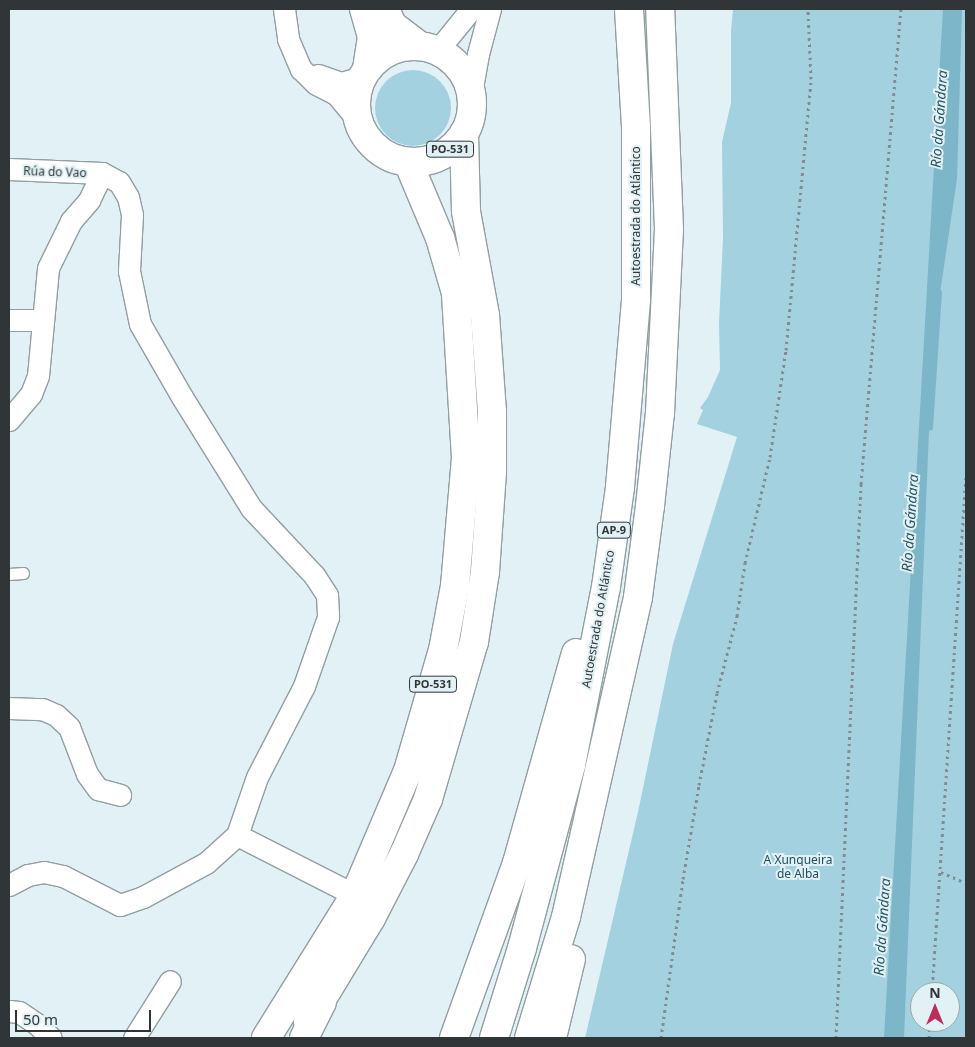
<!DOCTYPE html>
<html>
<head>
<meta charset="utf-8">
<style>
  body { margin:0 }
  #map { position:relative; width:975px; height:1047px; overflow:hidden; background:#e2f1f5; font-family:"Noto Sans",sans-serif }
  div>[style] { position:absolute }
  [style*='--x'] { left:calc(var(--x)*1px); top:calc(var(--y)*1px); width:calc(var(--w)*1px); rotate:calc(var(--a)*1deg) }
  .green>* { inset:0; background:#a3d1df }
  .round { border-radius:50% }
  .water>* { inset:0; background:#7cb6c8 }
  .stream>* { height:5.5px; margin:-2.75px; padding:0 2.75px; transform-origin:2.75px; border-radius:2.75px; background:#7cb6c8 }
  .path>* { height:3px; margin-top:-1.5px; transform-origin:0; background:repeating-linear-gradient(90deg,#828c8f 0 2.5px,transparent 0 6.5px) }
  .roads { filter:drop-shadow(1px 0 #919ea2) drop-shadow(-1px 0 #919ea2) drop-shadow(0 1px #919ea2) drop-shadow(0 -1px #919ea2) }
  .service>* { height:11px; margin:-5.5px; padding:0 5.5px; transform-origin:5.5px; border-radius:5.5px; background:#fff }
  .minor>* { height:21px; margin:-10.5px; padding:0 10.5px; transform-origin:10.5px; border-radius:10.5px; background:#fff }
  .primary>* { height:28px; margin:-14px; padding:0 14px; transform-origin:14px; border-radius:14px; background:#fff }
  .primary>.ring { margin:-14px; padding:0; box-sizing:content-box; background:none; border:28px solid #fff; border-radius:50% }
  .motorway>* { height:28px; margin:-14px; padding:0 14px; transform-origin:14px; border-radius:14px; background:#fff }
  span { translate:-50% -50%; white-space:nowrap; text-align:center; line-height:1.15; -webkit-text-stroke:4px #e2f1f5; paint-order:stroke }
  .shield-label span { padding:1px 4px; background:#e2f1f5; border:1px solid; border-radius:4px; -webkit-text-stroke-width:0 }
  .shield-label { font-size:11px; color:#303637; font-weight:700 }
  .street-label { font-size:12px; color:#303637 }
  .park-label { font-size:12px; color:#1c4e5b }
  .water-label { font-size:14px; color:#225462; font-style:italic }
  .frame { position:absolute; inset:0; border:10px solid #303637; pointer-events:none }
  .north { position:absolute; left:910px; top:982px; width:50px; height:50px; box-sizing:border-box; background:#e2f1f5; border:1px solid #9ba6a9; border-radius:50%; rotate:0deg; font-size:14px; font-weight:700; line-height:20px; text-align:center; color:#303637 }
  .north::after { content:''; display:block; margin:auto; width:18px; height:22px; background:#bb2d5c; clip-path:polygon(50% 0,100% 100%,50% 72%,0 100%) }
  .scale { position:absolute; left:15px; top:1010px; width:136px; height:22px; box-sizing:border-box; border:2px solid #303637; border-top:0; padding-left:6px; font-size:15px; line-height:18px; white-space:nowrap; color:#303637; -webkit-text-stroke:4px #e2f1f5; paint-order:stroke }
</style>
</head>
<body>
<div id="map">
  <div class="green">
    <div style="clip-path:polygon(evenodd,733px 9px,966px 9px,966px 1038px,585px 1038px,638px 812px,673px 644px,737px 437px,697px 424px,703px 410px,700px 408px,708px 397px,720px 370px,719px 323px,723px 238px,722px 142px,731px 103px,731px 31px,733px 9px,920px 992px,950px 992px,950px 1022px,920px 1022px,920px 992px)"></div>
    <div class="round" style="left:375px;top:70px;width:76px;height:76px"></div>
  </div>
  <div class="water">
    <div style="clip-path:polygon(943px 9px,962px 9px,957px 179px,939px 300px,929px 431px,904px 1038px,884px 1038px)"></div>
  </div>
  <div class="stream">
    <div style="--x:930;--y:428;--w:135;--a:-86.2"></div>
  </div>
  <div class="path">
    <div style="--x:941;--y:872;--w:27;--a:24"></div>
    <div style="--x:932;--y:992;--w:518;--a:-86.24"></div>
    <div style="--x:661;--y:1038;--w:161;--a:-82.1"></div>
    <div style="--x:683;--y:879;--w:95;--a:-80.3"></div>
    <div style="--x:699;--y:785;--w:94;--a:-78.9"></div>
    <div style="--x:717;--y:693;--w:80;--a:-75.4"></div>
    <div style="--x:737;--y:616;--w:54;--a:-81.4"></div>
    <div style="--x:745;--y:563;--w:109;--a:-76.7"></div>
    <div style="--x:770;--y:457;--w:108;--a:-81.5"></div>
    <div style="--x:786;--y:350;--w:272;--a:-84.7"></div>
    <div style="--x:811;--y:79;--w:70;--a:-92.5"></div>
    <div style="--x:836;--y:1038;--w:555;--a:-87.42"></div>
    <div style="--x:861;--y:484;--w:477;--a:-85.2"></div>
    <div style="--x:929;--y:1038;--w:16;--a:-86"></div>
  </div>
  <div class="roads">
    <div class="service">
      <div style="--x:9;--y:574;--w:14;--a:-4"></div>
    </div>
    <div class="minor">
      <div style="--x:284;--y:9;--w:30;--a:82"></div>
      <div style="--x:288;--y:39;--w:33;--a:67"></div>
      <div style="--x:301;--y:69;--w:21;--a:45"></div>
      <div style="--x:316;--y:84;--w:22;--a:27"></div>
      <div style="--x:336;--y:94;--w:34;--a:50"></div>
      <div style="--x:437;--y:51;--w:54;--a:-51"></div>
      <div style="--x:318;--y:75;--w:24;--a:19"></div>
      <div style="--x:341;--y:83;--w:22;--a:-16"></div>
      <div style="--x:471;--y:94;--w:41;--a:-80.1"></div>
      <div style="--x:478;--y:54;--w:47;--a:-75.1"></div>
      <div style="--x:9;--y:169;--w:93;--a:2.5"></div>
      <div style="--x:102;--y:173;--w:19;--a:28"></div>
      <div style="--x:119;--y:182;--w:17;--a:59"></div>
      <div style="--x:128;--y:197;--w:18;--a:77"></div>
      <div style="--x:132;--y:215;--w:56;--a:93.1"></div>
      <div style="--x:129;--y:271;--w:54;--a:78.3"></div>
      <div style="--x:140;--y:324;--w:84;--a:60.1"></div>
      <div style="--x:182;--y:397;--w:131;--a:58.1"></div>
      <div style="--x:251;--y:508;--w:92;--a:46.8"></div>
      <div style="--x:314;--y:575;--w:24;--a:57"></div>
      <div style="--x:327;--y:595;--w:22;--a:87"></div>
      <div style="--x:328;--y:617;--w:73;--a:109.2"></div>
      <div style="--x:304;--y:686;--w:102;--a:117.3"></div>
      <div style="--x:257;--y:777;--w:61;--a:109"></div>
      <div style="--x:237;--y:835;--w:132;--a:27"></div>
      <div style="--x:9;--y:320;--w:33;--a:0"></div>
      <div style="--x:9;--y:420;--w:34;--a:-50"></div>
      <div style="--x:31;--y:394;--w:19;--a:-69"></div>
      <div style="--x:38;--y:376;--w:108;--a:-84.7"></div>
      <div style="--x:48;--y:268;--w:52;--a:-63.9"></div>
      <div style="--x:71;--y:221;--w:28;--a:-49"></div>
      <div style="--x:89;--y:200;--w:30;--a:-64"></div>
      <div style="--x:9;--y:708;--w:33;--a:2"></div>
      <div style="--x:42;--y:709;--w:15;--a:23"></div>
      <div style="--x:56;--y:715;--w:18;--a:43"></div>
      <div style="--x:69;--y:727;--w:50;--a:69"></div>
      <div style="--x:87;--y:774;--w:19;--a:54"></div>
      <div style="--x:98;--y:789;--w:23;--a:15"></div>
      <div style="--x:9;--y:885;--w:21;--a:-28"></div>
      <div style="--x:28;--y:875;--w:16;--a:-11"></div>
      <div style="--x:44;--y:872;--w:19;--a:12"></div>
      <div style="--x:63;--y:876;--w:64;--a:27"></div>
      <div style="--x:120;--y:905;--w:24;--a:-19"></div>
      <div style="--x:143;--y:897;--w:72;--a:-28.4"></div>
      <div style="--x:206;--y:863;--w:42;--a:-42.1"></div>
      <div style="--x:9;--y:1011;--w:10;--a:6"></div>
      <div style="--x:19;--y:1012;--w:23;--a:34"></div>
      <div style="--x:38;--y:1025;--w:18;--a:45"></div>
      <div style="--x:134;--y:1038;--w:67;--a:-57.7"></div>
    </div>
    <div class="primary">
      <div style="--x:364;--y:9;--w:29;--a:74"></div>
      <div style="--x:372;--y:37;--w:33;--a:99"></div>
      <div style="--x:385;--y:9;--w:17;--a:66"></div>
      <div style="--x:392;--y:25;--w:35;--a:37"></div>
      <div class="ring" style="left:356px;top:46px;width:88px;height:88px"></div>
      <div style="--x:308;--y:1022;--w:122;--a:-58.8"></div>
      <div style="--x:371;--y:918;--w:72;--a:-62.7"></div>
      <div style="--x:404;--y:854;--w:60;--a:-66.4"></div>
      <div style="--x:428;--y:799;--w:164;--a:-73.7"></div>
      <div style="--x:474;--y:642;--w:71;--a:-81.1"></div>
      <div style="--x:485;--y:572;--w:101;--a:-86"></div>
      <div style="--x:492;--y:471;--w:59;--a:-90"></div>
      <div style="--x:492;--y:412;--w:97;--a:-94.1"></div>
      <div style="--x:485;--y:315;--w:106;--a:-100.4"></div>
      <div style="--x:466;--y:211;--w:78;--a:-91.5"></div>
      <div style="--x:266;--y:1038;--w:168;--a:-58.1"></div>
      <div style="--x:355;--y:895;--w:135;--a:-66.9"></div>
      <div style="--x:408;--y:771;--w:126;--a:-73.9"></div>
      <div style="--x:443;--y:650;--w:65;--a:-79.4"></div>
      <div style="--x:455;--y:586;--w:128;--a:-85.1"></div>
      <div style="--x:466;--y:458;--w:165;--a:-93.5"></div>
      <div style="--x:456;--y:293;--w:57;--a:-106.2"></div>
      <div style="--x:440;--y:238;--w:82;--a:-112.8"></div>
    </div>
    <div class="motorway">
      <div style="--x:304;--y:1038;--w:40;--a:-63.4"></div>
      <div style="--x:454;--y:1038;--w:186;--a:-70.2"></div>
      <div style="--x:517;--y:863;--w:218;--a:-74.3"></div>
      <div style="--x:494;--y:1038;--w:94;--a:-72.7"></div>
      <div style="--x:522;--y:948;--w:189;--a:-75"></div>
      <div style="--x:571;--y:765;--w:181;--a:-78.9"></div>
      <div style="--x:606;--y:587;--w:101;--a:-82"></div>
      <div style="--x:620;--y:487;--w:189;--a:-85.1"></div>
      <div style="--x:636;--y:299;--w:172;--a:-90"></div>
      <div style="--x:636;--y:127;--w:118;--a:-93.4"></div>
      <div style="--x:529;--y:1038;--w:127;--a:-73"></div>
      <div style="--x:566;--y:917;--w:328;--a:-77.3"></div>
      <div style="--x:638;--y:597;--w:92;--a:-82.5"></div>
      <div style="--x:650;--y:506;--w:94;--a:-83.9"></div>
      <div style="--x:660;--y:413;--w:184;--a:-87.2"></div>
      <div style="--x:669;--y:229;--w:220;--a:-92.3"></div>
      <div style="--x:552;--y:1038;--w:81;--a:-76.5"></div>
    </div>
  </div>
  <div class="shield-label">
    <span style="left:450px;top:149px">PO-531</span>
    <span style="left:614px;top:530px">AP-9</span>
    <span style="left:433px;top:684px">PO-531</span>
  </div>
  <div class="street-label">
    <span style="left:55px;top:172px;rotate:2deg">Rúa do Vao</span>
    <span style="left:636px;top:216px;rotate:-90deg">Autoestrada do Atlántico</span>
    <span style="left:598px;top:619px;rotate:-80deg">Autoestrada do Atlántico</span>
  </div>
  <div class="park-label">
    <span style="left:798px;top:867px">A Xunqueira<br>de Alba</span>
  </div>
  <div class="water-label">
    <span style="left:939px;top:119px;rotate:-86deg">Río da Gándara</span>
    <span style="left:910px;top:523px;rotate:-86deg">Río da Gándara</span>
    <span style="left:882px;top:927px;rotate:-86deg">Río da Gándara</span>
  </div>
  <div class="frame"></div>
  <div class="north">N</div>
  <div class="scale">50 m</div>
</div>
</body>
</html>
